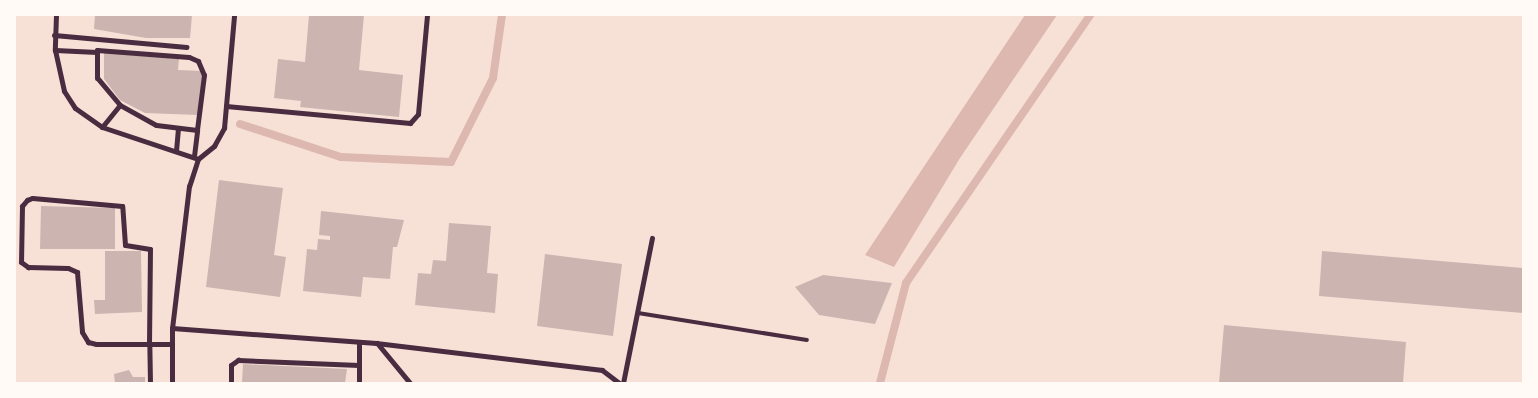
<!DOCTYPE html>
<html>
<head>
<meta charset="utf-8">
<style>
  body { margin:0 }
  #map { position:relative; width:1538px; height:398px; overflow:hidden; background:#f7e1d7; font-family:"PT Sans Narrow",sans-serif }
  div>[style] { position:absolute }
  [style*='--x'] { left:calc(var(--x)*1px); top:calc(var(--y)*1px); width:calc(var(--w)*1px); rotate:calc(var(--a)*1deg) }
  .water>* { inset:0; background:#dcb8b0 }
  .stream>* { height:8px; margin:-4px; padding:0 4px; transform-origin:4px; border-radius:4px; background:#dcb8b0 }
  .building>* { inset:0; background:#ccb4b1 }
  .service>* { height:4px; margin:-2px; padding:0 2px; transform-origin:2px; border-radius:2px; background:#4a2c40 }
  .minor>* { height:5px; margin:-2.5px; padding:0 2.5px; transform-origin:2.5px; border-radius:2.5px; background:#4a2c40 }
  span { translate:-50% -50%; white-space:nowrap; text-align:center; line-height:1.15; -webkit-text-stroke:5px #fffaf5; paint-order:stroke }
  .frame { position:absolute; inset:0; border:16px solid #fffaf5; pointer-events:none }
</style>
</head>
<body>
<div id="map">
  <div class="water">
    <div style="clip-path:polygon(1025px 15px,1057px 15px,960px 158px,894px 267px,865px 255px)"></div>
  </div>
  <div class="stream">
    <div style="--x:240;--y:124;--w:106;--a:18.1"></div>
    <div style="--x:341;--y:157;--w:110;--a:2.6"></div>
    <div style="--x:451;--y:162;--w:94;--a:-63.4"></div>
    <div style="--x:493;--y:78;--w:64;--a:-81.9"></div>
    <div style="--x:880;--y:383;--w:103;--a:-75.4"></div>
    <div style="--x:906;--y:283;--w:325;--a:-55.5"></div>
  </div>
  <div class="building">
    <div style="clip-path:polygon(95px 15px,192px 15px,190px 38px,146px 38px,94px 29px)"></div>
    <div style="clip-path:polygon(309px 15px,364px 15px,359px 70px,403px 75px,399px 117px,300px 107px,301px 101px,274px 98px,278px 59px,305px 62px)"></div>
    <div style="clip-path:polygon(104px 52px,179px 59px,178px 70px,203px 71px,198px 115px,145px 113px,120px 100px,104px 79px)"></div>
    <div style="clip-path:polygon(219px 180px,283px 188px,274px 255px,286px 257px,280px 297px,206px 287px)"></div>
    <div style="clip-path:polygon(41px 206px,115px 208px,115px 249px,40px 249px)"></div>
    <div style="clip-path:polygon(321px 211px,404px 220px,397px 247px,393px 247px,390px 279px,363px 277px,361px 297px,303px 291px,307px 249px,317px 250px,318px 239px,330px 240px,330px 236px,319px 235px)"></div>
    <div style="clip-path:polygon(449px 223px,491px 226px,487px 273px,498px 274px,495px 313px,415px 305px,418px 273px,431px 274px,433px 260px,446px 261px)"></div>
    <div style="clip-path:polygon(105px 251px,141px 251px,142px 312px,95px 314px,94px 300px,105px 300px)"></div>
    <div style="clip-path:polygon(1322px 251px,1523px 268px,1523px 313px,1319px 296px)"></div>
    <div style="clip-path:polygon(545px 254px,622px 264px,613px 336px,537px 326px)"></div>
    <div style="clip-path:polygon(823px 275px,892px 283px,875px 324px,819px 315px,795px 287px)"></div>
    <div style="clip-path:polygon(1224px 325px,1406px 342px,1403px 383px,1219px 383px)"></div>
    <div style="clip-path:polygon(243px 364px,347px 369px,345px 383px,242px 383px)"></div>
    <div style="clip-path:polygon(129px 370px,133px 377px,145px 377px,145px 383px,115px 383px,114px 374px)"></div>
  </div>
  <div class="service">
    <div style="--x:638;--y:313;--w:171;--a:9.1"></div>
  </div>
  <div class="minor">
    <div style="--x:56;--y:15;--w:35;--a:92"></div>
    <div style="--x:55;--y:50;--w:42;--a:77.6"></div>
    <div style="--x:64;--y:91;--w:20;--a:57"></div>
    <div style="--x:75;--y:108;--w:33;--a:35"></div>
    <div style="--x:102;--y:127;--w:101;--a:18.4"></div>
    <div style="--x:198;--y:159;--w:28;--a:108"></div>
    <div style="--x:189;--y:186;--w:143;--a:96.8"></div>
    <div style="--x:172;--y:328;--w:55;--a:90"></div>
    <div style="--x:54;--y:35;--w:133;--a:5.2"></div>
    <div style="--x:55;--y:50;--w:42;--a:2.7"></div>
    <div style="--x:97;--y:50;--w:92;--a:4.4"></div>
    <div style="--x:189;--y:57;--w:10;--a:24"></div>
    <div style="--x:198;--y:61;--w:15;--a:67"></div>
    <div style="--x:204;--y:75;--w:55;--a:97.3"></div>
    <div style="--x:197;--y:130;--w:41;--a:-173"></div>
    <div style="--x:156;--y:125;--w:41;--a:-150.9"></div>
    <div style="--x:120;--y:105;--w:35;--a:-130"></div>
    <div style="--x:97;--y:78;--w:28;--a:-90"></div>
    <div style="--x:226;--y:106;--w:185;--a:5.3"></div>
    <div style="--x:410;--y:123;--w:12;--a:-48"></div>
    <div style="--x:418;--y:114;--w:99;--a:-84.8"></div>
    <div style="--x:102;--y:127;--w:28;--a:-51"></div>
    <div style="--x:176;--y:151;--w:23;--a:-85"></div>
    <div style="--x:194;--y:156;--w:26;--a:-83"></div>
    <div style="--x:198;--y:159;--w:21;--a:-39"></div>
    <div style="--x:214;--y:146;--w:21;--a:-61"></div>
    <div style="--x:224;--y:128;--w:113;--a:-84.9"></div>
    <div style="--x:172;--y:328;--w:205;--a:4.2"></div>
    <div style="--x:376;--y:343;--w:228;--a:6.8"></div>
    <div style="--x:602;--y:370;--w:21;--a:37"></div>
    <div style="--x:359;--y:342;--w:41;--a:90"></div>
    <div style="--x:377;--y:343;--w:52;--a:50.5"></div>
    <div style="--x:150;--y:383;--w:39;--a:-91"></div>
    <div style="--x:149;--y:344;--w:95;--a:-89.4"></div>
    <div style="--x:150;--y:249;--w:25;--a:-171"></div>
    <div style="--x:125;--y:245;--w:39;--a:-94"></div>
    <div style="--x:122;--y:206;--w:90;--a:-174.9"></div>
    <div style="--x:32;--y:198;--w:5;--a:158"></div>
    <div style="--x:27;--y:200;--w:8;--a:130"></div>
    <div style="--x:22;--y:206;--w:56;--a:91"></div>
    <div style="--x:21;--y:262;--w:9;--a:36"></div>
    <div style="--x:28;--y:267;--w:40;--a:1.4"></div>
    <div style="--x:68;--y:268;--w:10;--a:24"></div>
    <div style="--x:77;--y:272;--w:60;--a:85.2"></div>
    <div style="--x:82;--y:332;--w:12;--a:59"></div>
    <div style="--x:88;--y:342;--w:8;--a:14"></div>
    <div style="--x:96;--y:344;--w:76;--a:0"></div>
    <div style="--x:231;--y:383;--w:18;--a:-90"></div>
    <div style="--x:231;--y:365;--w:9;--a:-36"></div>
    <div style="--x:238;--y:360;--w:121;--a:2.4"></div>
    <div style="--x:623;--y:383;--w:148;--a:-78.7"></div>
  </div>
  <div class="frame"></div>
</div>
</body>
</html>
